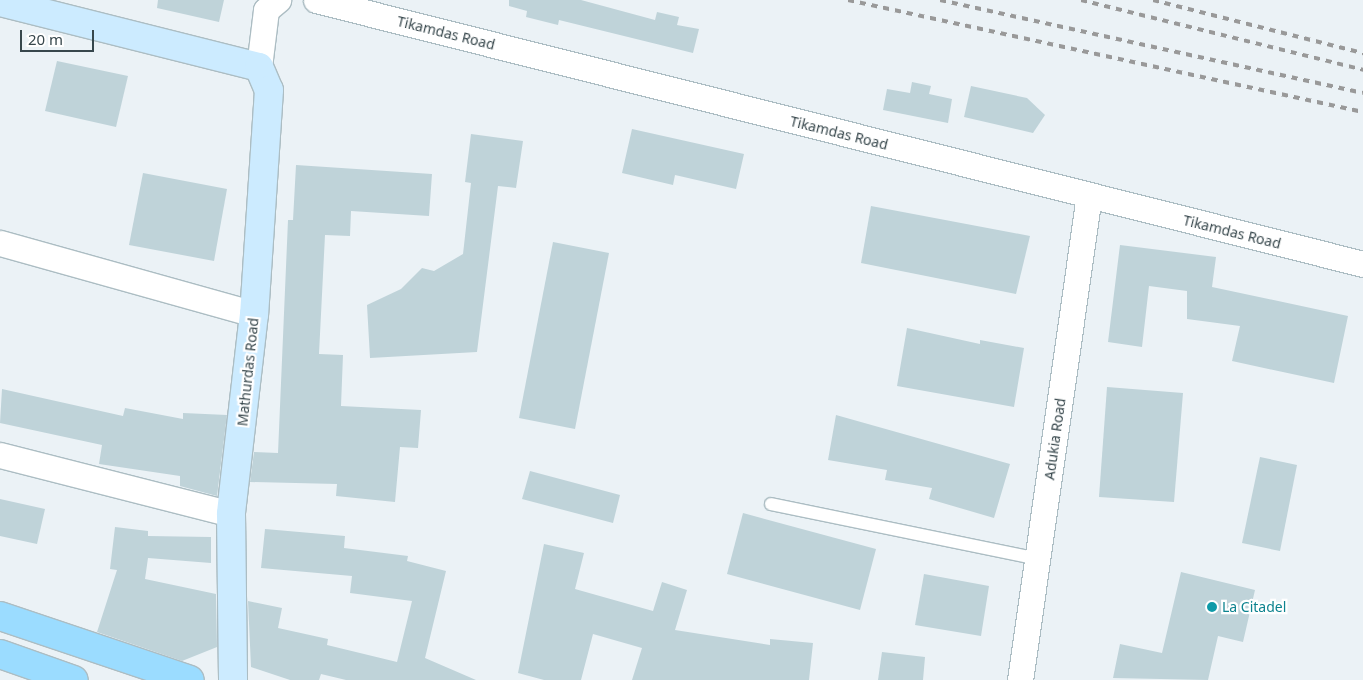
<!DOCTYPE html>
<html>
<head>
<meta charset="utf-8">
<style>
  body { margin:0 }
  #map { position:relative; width:1363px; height:680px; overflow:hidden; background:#ebf2f6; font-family:"Noto Sans",sans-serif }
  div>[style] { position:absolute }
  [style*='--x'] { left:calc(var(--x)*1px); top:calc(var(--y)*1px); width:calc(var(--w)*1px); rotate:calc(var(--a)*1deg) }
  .building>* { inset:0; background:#bfd3d9 }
  .roads { filter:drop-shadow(1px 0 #acbdc3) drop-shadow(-1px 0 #acbdc3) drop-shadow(0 1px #acbdc3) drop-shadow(0 -1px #acbdc3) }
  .lane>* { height:12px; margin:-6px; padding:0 6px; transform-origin:6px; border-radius:6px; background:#fff }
  .street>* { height:25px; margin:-12.5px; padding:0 12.5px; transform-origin:12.5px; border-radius:12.5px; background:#fff }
  .secondary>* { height:28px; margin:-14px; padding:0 14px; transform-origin:14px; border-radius:14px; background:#ccebff }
  .primary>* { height:28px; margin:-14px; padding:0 14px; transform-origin:14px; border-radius:14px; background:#9bdcff }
  .rail>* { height:4px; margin-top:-2px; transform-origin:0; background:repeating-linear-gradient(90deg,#999 0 6px,transparent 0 12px) }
  .dots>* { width:14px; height:14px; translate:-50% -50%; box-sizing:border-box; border:2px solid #fff; border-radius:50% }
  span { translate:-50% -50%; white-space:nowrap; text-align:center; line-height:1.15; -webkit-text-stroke:4.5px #fff; paint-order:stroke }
  .street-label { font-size:14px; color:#37474c }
  .culture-label { font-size:14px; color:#0d838f }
  .left { translate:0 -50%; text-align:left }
  .scale { position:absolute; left:20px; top:30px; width:74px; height:22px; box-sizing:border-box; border:2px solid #37474c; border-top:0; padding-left:6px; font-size:15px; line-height:18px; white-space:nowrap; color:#37474c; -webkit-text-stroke:4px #fff; paint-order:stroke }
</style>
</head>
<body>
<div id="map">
  <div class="building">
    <div style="clip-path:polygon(158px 0,224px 0,219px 22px,157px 8px)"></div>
    <div style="clip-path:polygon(509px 0,581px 0,655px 20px,657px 12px,679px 17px,677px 25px,699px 29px,693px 53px,559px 20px,558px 25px,526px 17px,527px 11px,509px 6px)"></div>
    <div style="clip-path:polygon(57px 61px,128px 76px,116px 127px,45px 111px)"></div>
    <div style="clip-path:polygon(912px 82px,931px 86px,929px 94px,952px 99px,948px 123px,883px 110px,887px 89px,910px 93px)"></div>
    <div style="clip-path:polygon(971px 86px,1027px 98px,1045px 115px,1033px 133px,964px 117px)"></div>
    <div style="clip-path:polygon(632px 129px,744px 154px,736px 189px,675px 175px,673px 185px,622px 173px)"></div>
    <div style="clip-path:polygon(471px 134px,523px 141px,516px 188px,498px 186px,477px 352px,370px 358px,367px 305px,401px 289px,422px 268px,434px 271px,463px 254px,471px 183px,465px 182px)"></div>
    <div style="clip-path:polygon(296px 165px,432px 174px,429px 216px,351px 211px,350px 236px,325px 235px,319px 354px,343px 355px,341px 406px,421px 410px,418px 448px,400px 447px,395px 502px,336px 496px,337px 484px,250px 482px,254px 452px,278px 453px,288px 220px,293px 220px)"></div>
    <div style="clip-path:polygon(143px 173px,227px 189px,214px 261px,129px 245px)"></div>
    <div style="clip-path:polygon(871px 206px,1030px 236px,1016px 294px,861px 263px)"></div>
    <div style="clip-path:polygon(553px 242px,609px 253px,575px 429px,519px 418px)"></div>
    <div style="clip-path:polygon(1120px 245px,1216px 257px,1212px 287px,1348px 316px,1334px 383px,1232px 361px,1240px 326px,1187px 319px,1187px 291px,1149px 286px,1142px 347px,1108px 342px)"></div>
    <div style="clip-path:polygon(907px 328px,980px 344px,980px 340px,1024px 348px,1014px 407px,897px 386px)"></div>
    <div style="clip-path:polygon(1107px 387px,1183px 393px,1174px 502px,1099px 497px)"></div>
    <div style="clip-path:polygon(2px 389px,123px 416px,125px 408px,183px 419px,183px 413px,227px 415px,217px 496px,180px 486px,180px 476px,99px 464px,102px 445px,0 423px)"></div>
    <div style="clip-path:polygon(836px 415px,1010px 464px,994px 518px,929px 499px,932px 488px,885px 480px,887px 470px,828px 460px)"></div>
    <div style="clip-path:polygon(1260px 457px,1297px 465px,1280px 551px,1242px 543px)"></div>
    <div style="clip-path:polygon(530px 471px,620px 495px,613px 523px,522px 499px)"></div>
    <div style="clip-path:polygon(0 499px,45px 509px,37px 544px,0 536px)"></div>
    <div style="clip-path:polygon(743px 513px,876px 549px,860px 610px,727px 574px)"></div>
    <div style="clip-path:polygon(115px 527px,148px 531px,148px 536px,211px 537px,211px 563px,148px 558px,145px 579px,216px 594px,217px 647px,182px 661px,97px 632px,117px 570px,110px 569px)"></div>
    <div style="clip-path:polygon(265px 529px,345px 536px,344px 548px,408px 556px,407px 561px,446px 571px,425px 658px,476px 680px,346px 680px,321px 674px,319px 680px,290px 680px,251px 667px,248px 601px,282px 608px,278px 628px,328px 639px,327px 645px,397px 662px,412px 601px,350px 593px,352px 576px,261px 568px)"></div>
    <div style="clip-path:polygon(544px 544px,584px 553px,575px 589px,653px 611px,662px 582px,687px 590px,675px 630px,770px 645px,770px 639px,813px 643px,809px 680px,632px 680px,642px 648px,593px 634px,581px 680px,544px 680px,518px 673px)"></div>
    <div style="clip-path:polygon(1181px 572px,1255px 590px,1243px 642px,1218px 636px,1208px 680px,1113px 678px,1120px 644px,1162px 653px)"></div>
    <div style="clip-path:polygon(924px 574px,989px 586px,981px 636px,915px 625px)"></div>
    <div style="clip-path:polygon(882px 652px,925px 657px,923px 680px,878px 680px)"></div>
  </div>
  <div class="roads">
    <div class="lane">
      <div style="--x:771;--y:504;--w:274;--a:11.6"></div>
    </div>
    <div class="street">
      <div style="--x:316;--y:0;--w:1080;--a:14.15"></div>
      <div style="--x:259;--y:67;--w:57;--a:-83"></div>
      <div style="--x:266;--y:10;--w:16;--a:-40"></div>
      <div style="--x:0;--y:243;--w:264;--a:15.6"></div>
      <div style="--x:0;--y:455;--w:238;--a:14.3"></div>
      <div style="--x:1020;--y:680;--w:488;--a:-81.9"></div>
    </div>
    <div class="secondary">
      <div style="--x:0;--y:2;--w:267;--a:14.1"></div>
      <div style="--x:259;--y:67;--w:25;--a:67"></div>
      <div style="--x:269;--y:90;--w:225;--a:93.8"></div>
      <div style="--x:254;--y:314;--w:201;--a:96.6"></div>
      <div style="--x:231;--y:514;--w:166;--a:89.3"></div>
    </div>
    <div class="primary">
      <div style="--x:0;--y:616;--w:200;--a:18.6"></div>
      <div style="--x:0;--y:654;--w:78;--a:19.4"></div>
    </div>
  </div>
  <div class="rail">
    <div style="--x:848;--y:0;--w:527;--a:12.27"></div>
    <div style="--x:940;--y:0;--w:433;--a:12.4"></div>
    <div style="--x:1081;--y:0;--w:291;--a:13.9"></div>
    <div style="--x:1153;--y:0;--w:217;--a:14.2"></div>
  </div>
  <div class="dots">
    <div style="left:1212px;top:607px;background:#0f9aa8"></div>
  </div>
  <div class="street-label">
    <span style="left:446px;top:33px;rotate:14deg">Tikamdas Road</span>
    <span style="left:839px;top:133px;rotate:14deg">Tikamdas Road</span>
    <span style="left:1232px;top:232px;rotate:14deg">Tikamdas Road</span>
    <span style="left:248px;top:372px;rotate:-84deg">Mathurdas Road</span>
    <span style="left:1055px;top:439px;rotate:-82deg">Adukia Road</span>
  </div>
  <div class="culture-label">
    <span class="left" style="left:1222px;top:607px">La Citadel</span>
  </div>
  <div class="scale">20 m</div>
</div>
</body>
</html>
